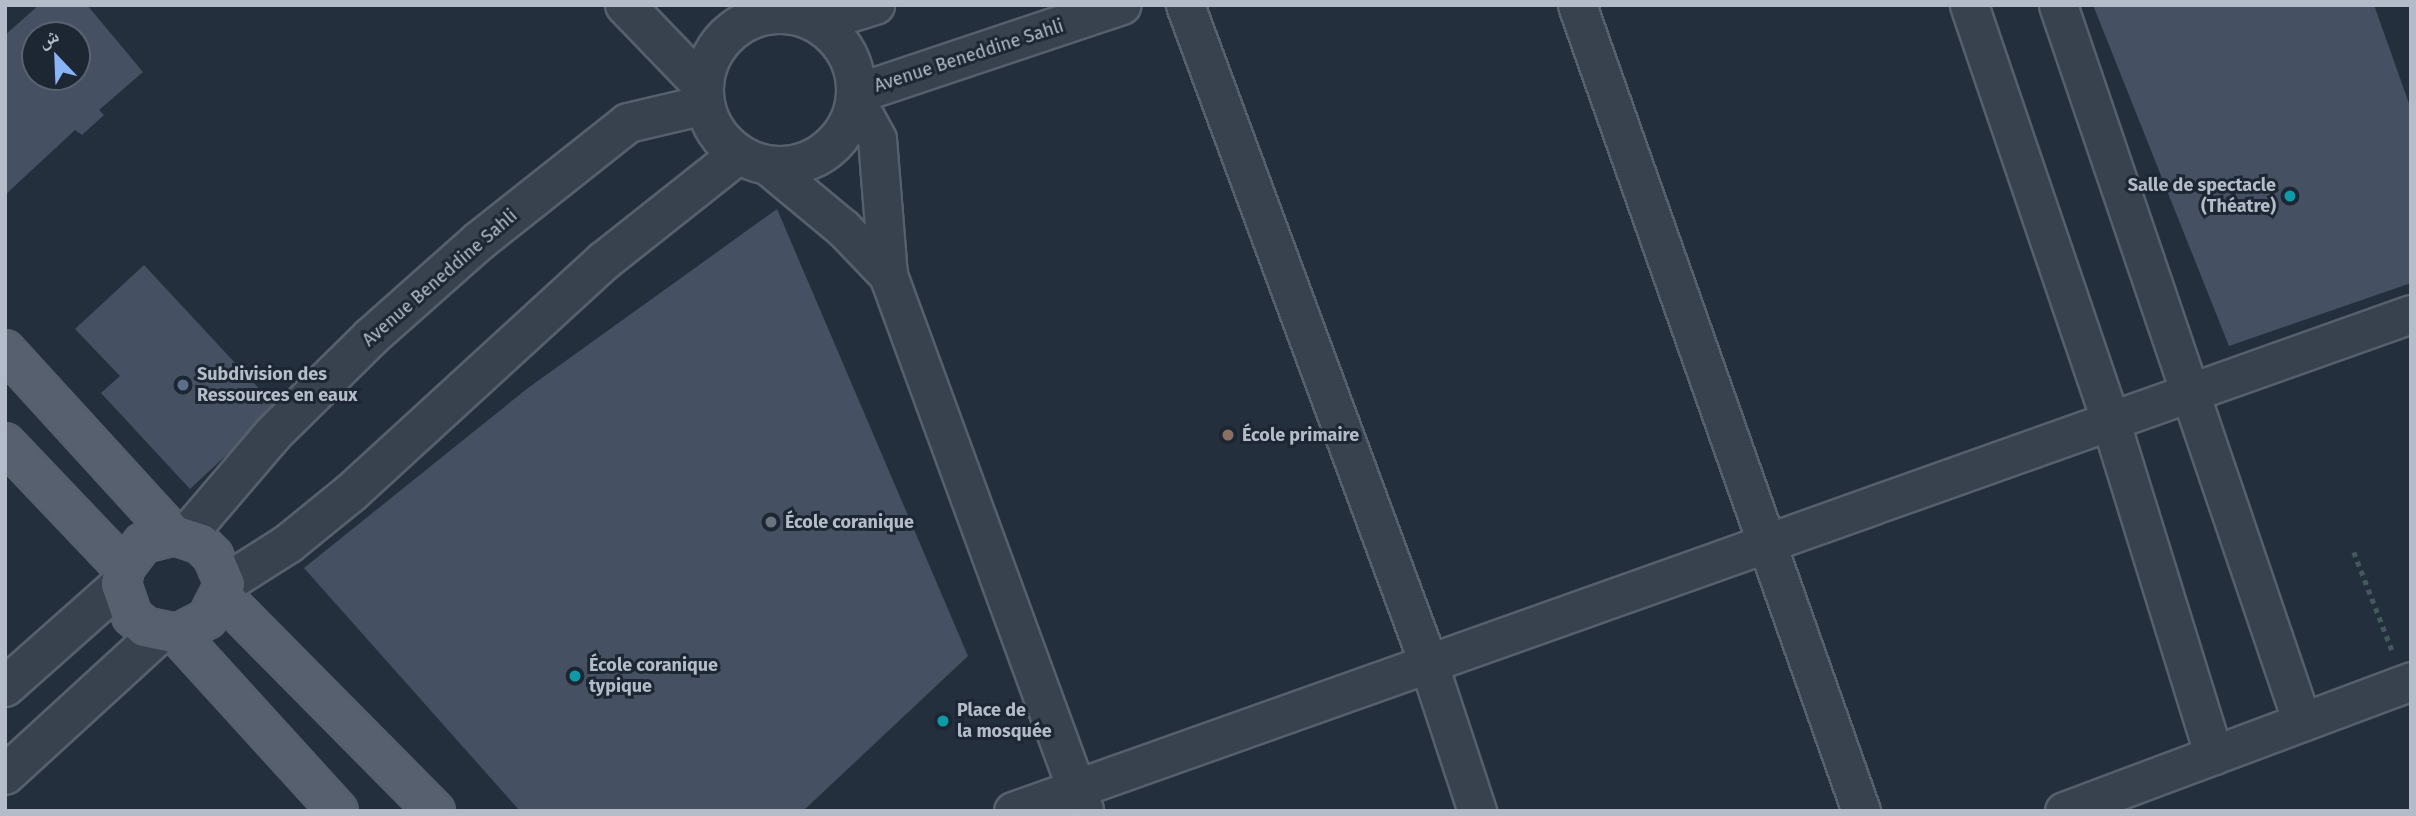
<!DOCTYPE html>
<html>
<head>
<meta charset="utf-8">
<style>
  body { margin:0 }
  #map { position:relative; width:2416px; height:816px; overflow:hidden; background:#242f3e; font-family:"Fira Sans","Noto Naskh Arabic",sans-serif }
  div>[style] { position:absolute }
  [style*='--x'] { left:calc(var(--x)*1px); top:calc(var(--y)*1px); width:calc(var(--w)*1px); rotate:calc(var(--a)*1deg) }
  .building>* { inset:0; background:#455162 }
  .path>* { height:4.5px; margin-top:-2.25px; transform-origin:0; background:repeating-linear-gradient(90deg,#44595c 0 5px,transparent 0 10px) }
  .roads { filter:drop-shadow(2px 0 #565f6c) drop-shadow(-2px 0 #565f6c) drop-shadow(0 2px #565f6c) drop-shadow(0 -2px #565f6c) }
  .minor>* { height:37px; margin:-18.5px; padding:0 18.5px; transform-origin:18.5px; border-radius:18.5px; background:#38414e }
  .tertiary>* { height:38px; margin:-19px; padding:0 19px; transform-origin:19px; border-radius:19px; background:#38414e }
  .tertiary>.ring { margin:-19px; padding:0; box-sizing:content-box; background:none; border:38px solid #38414e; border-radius:50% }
  .primary>* { height:38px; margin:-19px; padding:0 19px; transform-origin:19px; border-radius:19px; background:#56606e }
  .dots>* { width:19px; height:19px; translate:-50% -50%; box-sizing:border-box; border:4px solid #1d2633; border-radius:50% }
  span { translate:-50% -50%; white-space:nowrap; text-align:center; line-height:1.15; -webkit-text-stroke:6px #1d2633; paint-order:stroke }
  .street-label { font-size:18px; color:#b4bcc9 }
  .poi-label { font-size:18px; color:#b4bcc9; font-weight:700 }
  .right { translate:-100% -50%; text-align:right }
  .left { translate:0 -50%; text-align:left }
  .frame { position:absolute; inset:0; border:7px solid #b4bcc9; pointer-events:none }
  .north { position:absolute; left:21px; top:21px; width:70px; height:70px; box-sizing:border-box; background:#1d2633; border:2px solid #59626f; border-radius:50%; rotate:337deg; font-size:19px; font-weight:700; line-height:28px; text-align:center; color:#b4bcc9 }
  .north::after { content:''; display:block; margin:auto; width:24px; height:32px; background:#8ab4f8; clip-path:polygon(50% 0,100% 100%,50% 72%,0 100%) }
</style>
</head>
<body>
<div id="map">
  <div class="building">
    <div style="clip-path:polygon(evenodd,39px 5px,87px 5px,143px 72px,99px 110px,104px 115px,82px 135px,75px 130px,5px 195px,5px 35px,39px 5px,35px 35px,77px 35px,77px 77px,35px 77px,35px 35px)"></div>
    <div style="clip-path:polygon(2093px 5px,2374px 5px,2411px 109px,2411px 283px,2229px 346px)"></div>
    <div style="clip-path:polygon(777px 209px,968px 656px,803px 811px,520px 811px,304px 568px,528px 388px)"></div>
    <div style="clip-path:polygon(144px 265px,277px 408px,190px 489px,101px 393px,120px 376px,75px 329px)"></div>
  </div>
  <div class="path">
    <div style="--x:2354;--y:552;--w:105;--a:68.8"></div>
  </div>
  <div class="roads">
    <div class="minor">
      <div style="--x:1185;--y:5;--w:704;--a:69.71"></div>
      <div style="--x:1429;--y:665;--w:154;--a:71.8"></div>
      <div style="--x:1577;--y:5;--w:855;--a:70.59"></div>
      <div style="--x:1969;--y:5;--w:438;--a:71.2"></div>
      <div style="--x:2110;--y:420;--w:351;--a:72.8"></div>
      <div style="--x:2058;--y:5;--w:757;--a:71.21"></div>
      <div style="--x:853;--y:109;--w:14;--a:34"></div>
      <div style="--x:865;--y:117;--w:25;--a:61"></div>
      <div style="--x:877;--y:139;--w:136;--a:85.4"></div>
      <div style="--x:888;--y:275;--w:570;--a:69.88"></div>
      <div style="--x:767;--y:165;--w:99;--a:39.7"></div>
      <div style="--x:843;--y:228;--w:65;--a:46.2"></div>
      <div style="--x:1013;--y:811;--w:1484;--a:-19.57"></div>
      <div style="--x:2064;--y:811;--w:371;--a:-20.5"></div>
    </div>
    <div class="tertiary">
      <div style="--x:625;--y:5;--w:112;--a:46.1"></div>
      <div class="ring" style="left:704px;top:14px;width:114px;height:114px"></div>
      <div style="--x:817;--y:23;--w:61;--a:-17.2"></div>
      <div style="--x:856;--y:94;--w:280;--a:-18.5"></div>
      <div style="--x:186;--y:536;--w:134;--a:-49.5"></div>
      <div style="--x:273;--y:434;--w:138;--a:-44.7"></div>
      <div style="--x:371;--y:337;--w:143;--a:-41.6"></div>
      <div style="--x:478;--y:242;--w:191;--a:-38.4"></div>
      <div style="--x:628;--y:123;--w:79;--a:-13.2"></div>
      <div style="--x:225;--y:584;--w:75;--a:-32.4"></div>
      <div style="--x:288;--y:544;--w:82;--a:-39.1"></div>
      <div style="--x:352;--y:492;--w:342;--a:-42.5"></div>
      <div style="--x:604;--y:261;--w:172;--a:-38.4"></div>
      <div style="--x:5;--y:687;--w:155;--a:-41.6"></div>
      <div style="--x:5;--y:775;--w:210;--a:-42.5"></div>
    </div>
    <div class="primary">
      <div style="--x:5;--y:350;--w:251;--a:47.6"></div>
      <div style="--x:5;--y:443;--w:173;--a:46.4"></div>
      <div style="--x:174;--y:535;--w:28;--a:18"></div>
      <div style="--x:201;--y:544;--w:17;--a:45"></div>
      <div style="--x:213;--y:556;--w:30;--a:67"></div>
      <div style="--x:225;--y:584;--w:39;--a:117"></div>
      <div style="--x:207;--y:619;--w:34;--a:153"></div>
      <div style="--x:177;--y:634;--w:33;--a:-168"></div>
      <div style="--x:145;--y:627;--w:17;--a:-140"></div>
      <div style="--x:132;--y:616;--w:34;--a:-109"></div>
      <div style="--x:121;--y:584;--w:16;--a:-79"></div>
      <div style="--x:124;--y:568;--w:31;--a:-53"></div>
      <div style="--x:143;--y:543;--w:32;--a:-14"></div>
      <div style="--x:222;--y:596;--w:303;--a:45.3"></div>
      <div style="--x:177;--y:634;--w:239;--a:47.7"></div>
    </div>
  </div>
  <div class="dots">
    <div style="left:2290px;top:196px;background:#0f9aa8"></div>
    <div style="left:183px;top:385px;background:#5c6f8a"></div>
    <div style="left:1228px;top:435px;background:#8d6e63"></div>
    <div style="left:771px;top:522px;background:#6b7280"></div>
    <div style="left:575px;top:676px;background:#0f9aa8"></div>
    <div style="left:943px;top:721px;background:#0f9aa8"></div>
  </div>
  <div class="street-label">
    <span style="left:969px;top:56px;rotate:-18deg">Avenue Beneddine Sahli</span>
    <span style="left:440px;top:278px;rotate:-41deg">Avenue Beneddine Sahli</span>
  </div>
  <div class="poi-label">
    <span class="right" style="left:2276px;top:196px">Salle de spectacle<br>(Théatre)</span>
    <span class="left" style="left:197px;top:385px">Subdivision des<br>Ressources en eaux</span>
    <span class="left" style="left:1242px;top:435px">École primaire</span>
    <span class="left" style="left:785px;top:522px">École coranique</span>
    <span class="left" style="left:589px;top:676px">École coranique<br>typique</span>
    <span class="left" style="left:957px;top:721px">Place de<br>la mosquée</span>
  </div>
  <div class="frame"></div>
  <div class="north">ش</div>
</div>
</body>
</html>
